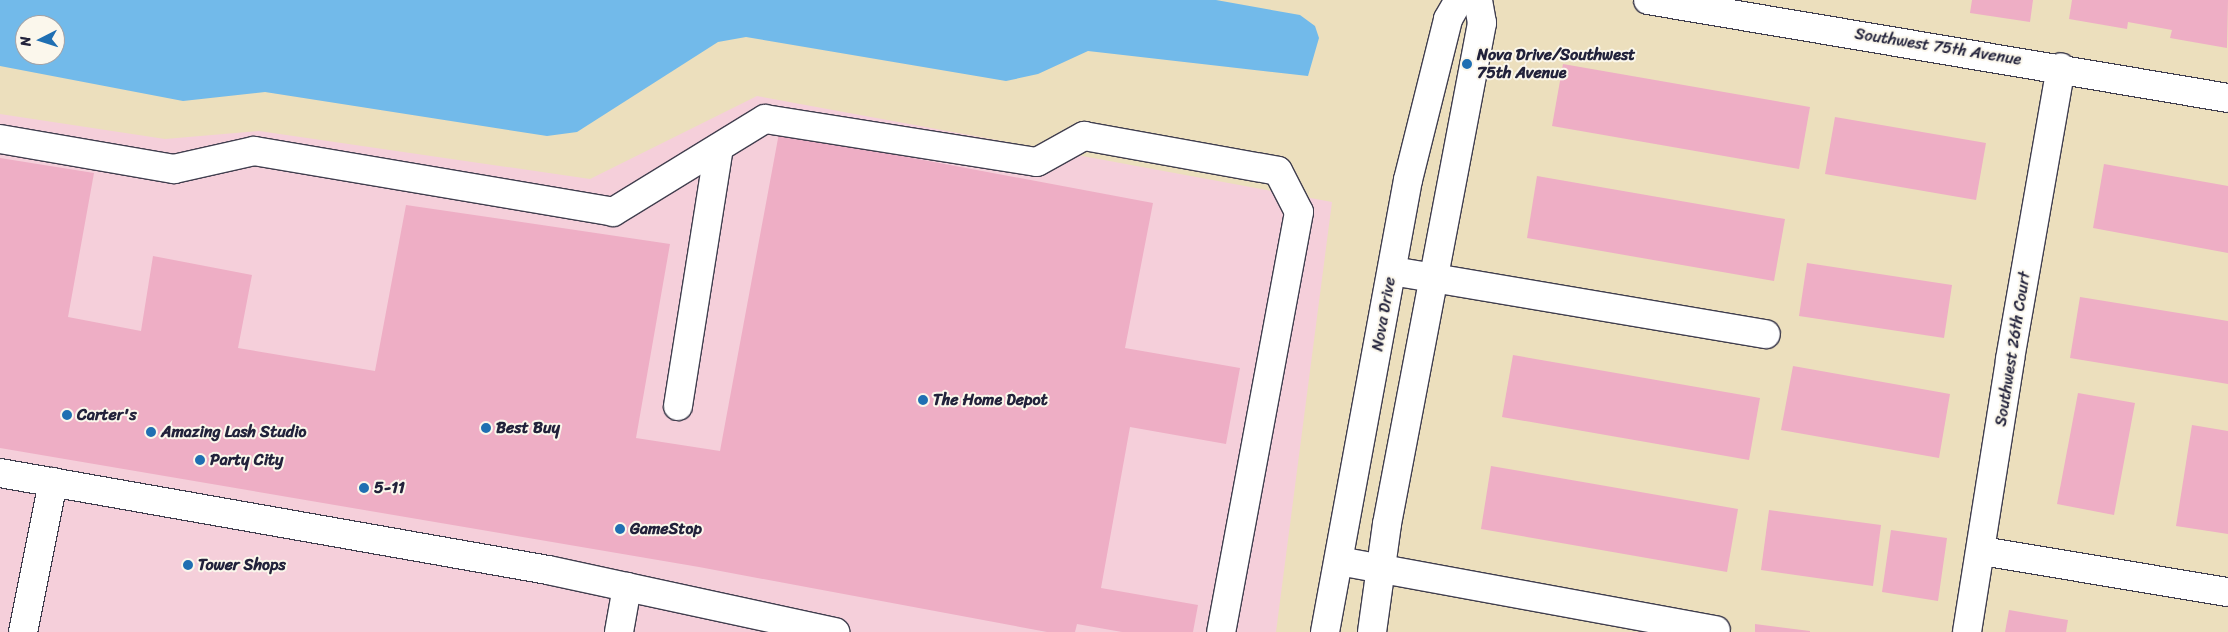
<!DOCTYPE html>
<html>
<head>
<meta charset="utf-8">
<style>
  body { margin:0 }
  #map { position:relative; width:2228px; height:632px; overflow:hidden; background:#ecdfbd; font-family:Sriracha,sans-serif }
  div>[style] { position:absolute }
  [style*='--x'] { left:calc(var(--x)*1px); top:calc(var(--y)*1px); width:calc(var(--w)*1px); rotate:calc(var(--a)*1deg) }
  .built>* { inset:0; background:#f5cfda }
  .water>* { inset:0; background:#72baea }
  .building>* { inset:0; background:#eeaec5 }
  .roads { filter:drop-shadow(1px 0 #403e4e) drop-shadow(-1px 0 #403e4e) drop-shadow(0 1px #403e4e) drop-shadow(0 -1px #403e4e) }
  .minor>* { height:28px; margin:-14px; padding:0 14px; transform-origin:14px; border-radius:14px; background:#fff }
  .dots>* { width:14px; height:14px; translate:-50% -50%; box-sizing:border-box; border:2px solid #fbf7ec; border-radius:50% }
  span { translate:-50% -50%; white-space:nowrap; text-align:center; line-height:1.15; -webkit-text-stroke:4px #fbf7ec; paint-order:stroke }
  .street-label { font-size:16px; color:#22223b }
  .poi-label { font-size:16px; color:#22223b; font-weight:700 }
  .left { translate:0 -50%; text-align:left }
  .north { position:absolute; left:15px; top:15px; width:50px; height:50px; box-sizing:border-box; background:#fbf7ec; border:1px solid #a4a2a5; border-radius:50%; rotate:265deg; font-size:14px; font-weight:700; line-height:20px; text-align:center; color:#22223b }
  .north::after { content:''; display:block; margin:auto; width:18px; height:22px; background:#1f6fb2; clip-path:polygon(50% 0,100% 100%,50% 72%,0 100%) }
</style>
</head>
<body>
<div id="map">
  <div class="built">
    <div style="clip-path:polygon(757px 96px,1332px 202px,1276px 632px,0 632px,0 114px,165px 139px,259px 131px,590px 179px)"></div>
  </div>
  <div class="water">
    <div style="clip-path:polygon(evenodd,0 0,1216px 0,1300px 15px,1315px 26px,1319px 38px,1308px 76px,1088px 51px,1038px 74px,1006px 81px,746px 37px,718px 42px,577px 132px,547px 136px,265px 92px,183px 101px,0 66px,0 0,25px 25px,55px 25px,55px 55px,25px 55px,25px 25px)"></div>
  </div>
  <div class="building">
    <div style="clip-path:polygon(1972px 0,2033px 0,2030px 22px,1970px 13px)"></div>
    <div style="clip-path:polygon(2072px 0,2228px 0,2227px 48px,2170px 38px,2172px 30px,2128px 22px,2127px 29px,2069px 19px)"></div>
    <div style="clip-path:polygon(1563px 64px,1810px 107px,1799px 169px,1552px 126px)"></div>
    <div style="clip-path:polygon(1835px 117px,1986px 143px,1976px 200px,1825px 174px)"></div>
    <div style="clip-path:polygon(779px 133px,1153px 203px,1125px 348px,1240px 368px,1226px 444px,1130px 427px,1101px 588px,1198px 605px,1193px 632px,1122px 632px,1077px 624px,1075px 632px,1047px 632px,699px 567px,0 448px,0 158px,94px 173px,68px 317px,141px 331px,153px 256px,252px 275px,238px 348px,375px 371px,406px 205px,670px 244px,636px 438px,720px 451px)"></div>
    <div style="clip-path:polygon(2104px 164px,2228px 186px,2228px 253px,2093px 228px)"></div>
    <div style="clip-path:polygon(1537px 176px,1785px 219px,1774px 281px,1527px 238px)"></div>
    <div style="clip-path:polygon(1807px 263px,1952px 285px,1944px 338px,1799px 316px)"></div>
    <div style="clip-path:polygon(2080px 297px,2228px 321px,2228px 384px,2070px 358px)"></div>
    <div style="clip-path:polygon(1513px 355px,1760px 398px,1749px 460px,1502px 417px)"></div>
    <div style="clip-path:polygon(1793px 366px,1950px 394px,1939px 458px,1781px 430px)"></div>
    <div style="clip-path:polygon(2078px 393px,2135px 403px,2114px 515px,2057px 504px)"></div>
    <div style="clip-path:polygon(2192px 425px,2228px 431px,2228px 534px,2176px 526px)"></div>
    <div style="clip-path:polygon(1491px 466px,1738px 509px,1727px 572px,1481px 529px)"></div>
    <div style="clip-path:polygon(1769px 510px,1881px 525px,1873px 586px,1761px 570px)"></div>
    <div style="clip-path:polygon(1891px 530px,1947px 538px,1938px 601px,1882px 592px)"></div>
    <div style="clip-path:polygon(2009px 610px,2068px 620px,2066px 632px,2005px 632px)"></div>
    <div style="clip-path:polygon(1755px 624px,1810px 631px,1810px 632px,1755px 632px)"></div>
  </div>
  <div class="roads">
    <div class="minor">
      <div style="--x:1648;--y:0;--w:588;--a:9.59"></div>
      <div style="--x:0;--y:139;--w:177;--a:9.8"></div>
      <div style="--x:174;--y:169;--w:82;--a:-12.7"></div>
      <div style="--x:254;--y:151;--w:364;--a:9.6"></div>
      <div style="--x:613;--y:212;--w:178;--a:-31.5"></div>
      <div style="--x:765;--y:119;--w:275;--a:9"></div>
      <div style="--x:1037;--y:162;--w:54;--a:-29"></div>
      <div style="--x:1084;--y:136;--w:197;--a:10.2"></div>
      <div style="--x:1278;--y:171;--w:46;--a:62.9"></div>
      <div style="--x:1299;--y:212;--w:427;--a:100.5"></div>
      <div style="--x:1392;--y:271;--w:379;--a:9.6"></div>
      <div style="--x:678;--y:406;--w:261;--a:-81"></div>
      <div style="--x:0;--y:473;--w:557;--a:10.04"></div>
      <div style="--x:548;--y:570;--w:294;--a:12.2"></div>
      <div style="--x:1982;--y:551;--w:249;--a:9.5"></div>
      <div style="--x:1339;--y:561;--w:383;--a:10.4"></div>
      <div style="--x:23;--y:632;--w:153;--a:-78.7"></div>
      <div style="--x:619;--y:632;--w:46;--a:-79.9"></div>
      <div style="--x:1325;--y:632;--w:460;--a:-79.6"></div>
      <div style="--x:1408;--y:180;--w:166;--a:-76"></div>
      <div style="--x:1448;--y:19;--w:22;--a:-60"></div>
      <div style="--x:1372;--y:632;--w:109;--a:-82.1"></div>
      <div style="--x:1387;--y:524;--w:510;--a:-79.26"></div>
      <div style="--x:1482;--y:23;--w:23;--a:-100"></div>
      <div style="--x:1967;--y:632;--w:276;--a:-81"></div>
      <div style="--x:2010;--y:359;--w:296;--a:-80.1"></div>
    </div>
  </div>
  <div class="dots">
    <div style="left:1467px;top:64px;background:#1f6fb2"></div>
    <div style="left:923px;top:400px;background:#1f6fb2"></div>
    <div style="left:67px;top:415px;background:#1f6fb2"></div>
    <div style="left:486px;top:428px;background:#1f6fb2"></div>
    <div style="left:151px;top:432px;background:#1f6fb2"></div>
    <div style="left:200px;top:460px;background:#1f6fb2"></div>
    <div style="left:364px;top:488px;background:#1f6fb2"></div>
    <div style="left:620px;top:529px;background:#1f6fb2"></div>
    <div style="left:188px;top:565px;background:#1f6fb2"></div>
  </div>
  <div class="street-label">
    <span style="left:1938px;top:47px;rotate:9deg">Southwest 75th Avenue</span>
    <span style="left:1384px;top:314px;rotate:-80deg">Nova Drive</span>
    <span style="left:2013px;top:349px;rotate:-81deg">Southwest 26th Court</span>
  </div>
  <div class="poi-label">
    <span class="left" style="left:1477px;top:64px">Nova Drive/Southwest<br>75th Avenue</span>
    <span class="left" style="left:933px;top:400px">The Home Depot</span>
    <span class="left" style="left:77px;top:415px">Carter's</span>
    <span class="left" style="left:496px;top:428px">Best Buy</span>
    <span class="left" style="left:161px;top:432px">Amazing Lash Studio</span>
    <span class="left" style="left:210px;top:460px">Party City</span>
    <span class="left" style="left:374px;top:488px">5-11</span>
    <span class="left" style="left:630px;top:529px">GameStop</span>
    <span class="left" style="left:198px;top:565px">Tower Shops</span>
  </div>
  <div class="north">N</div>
</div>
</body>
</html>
